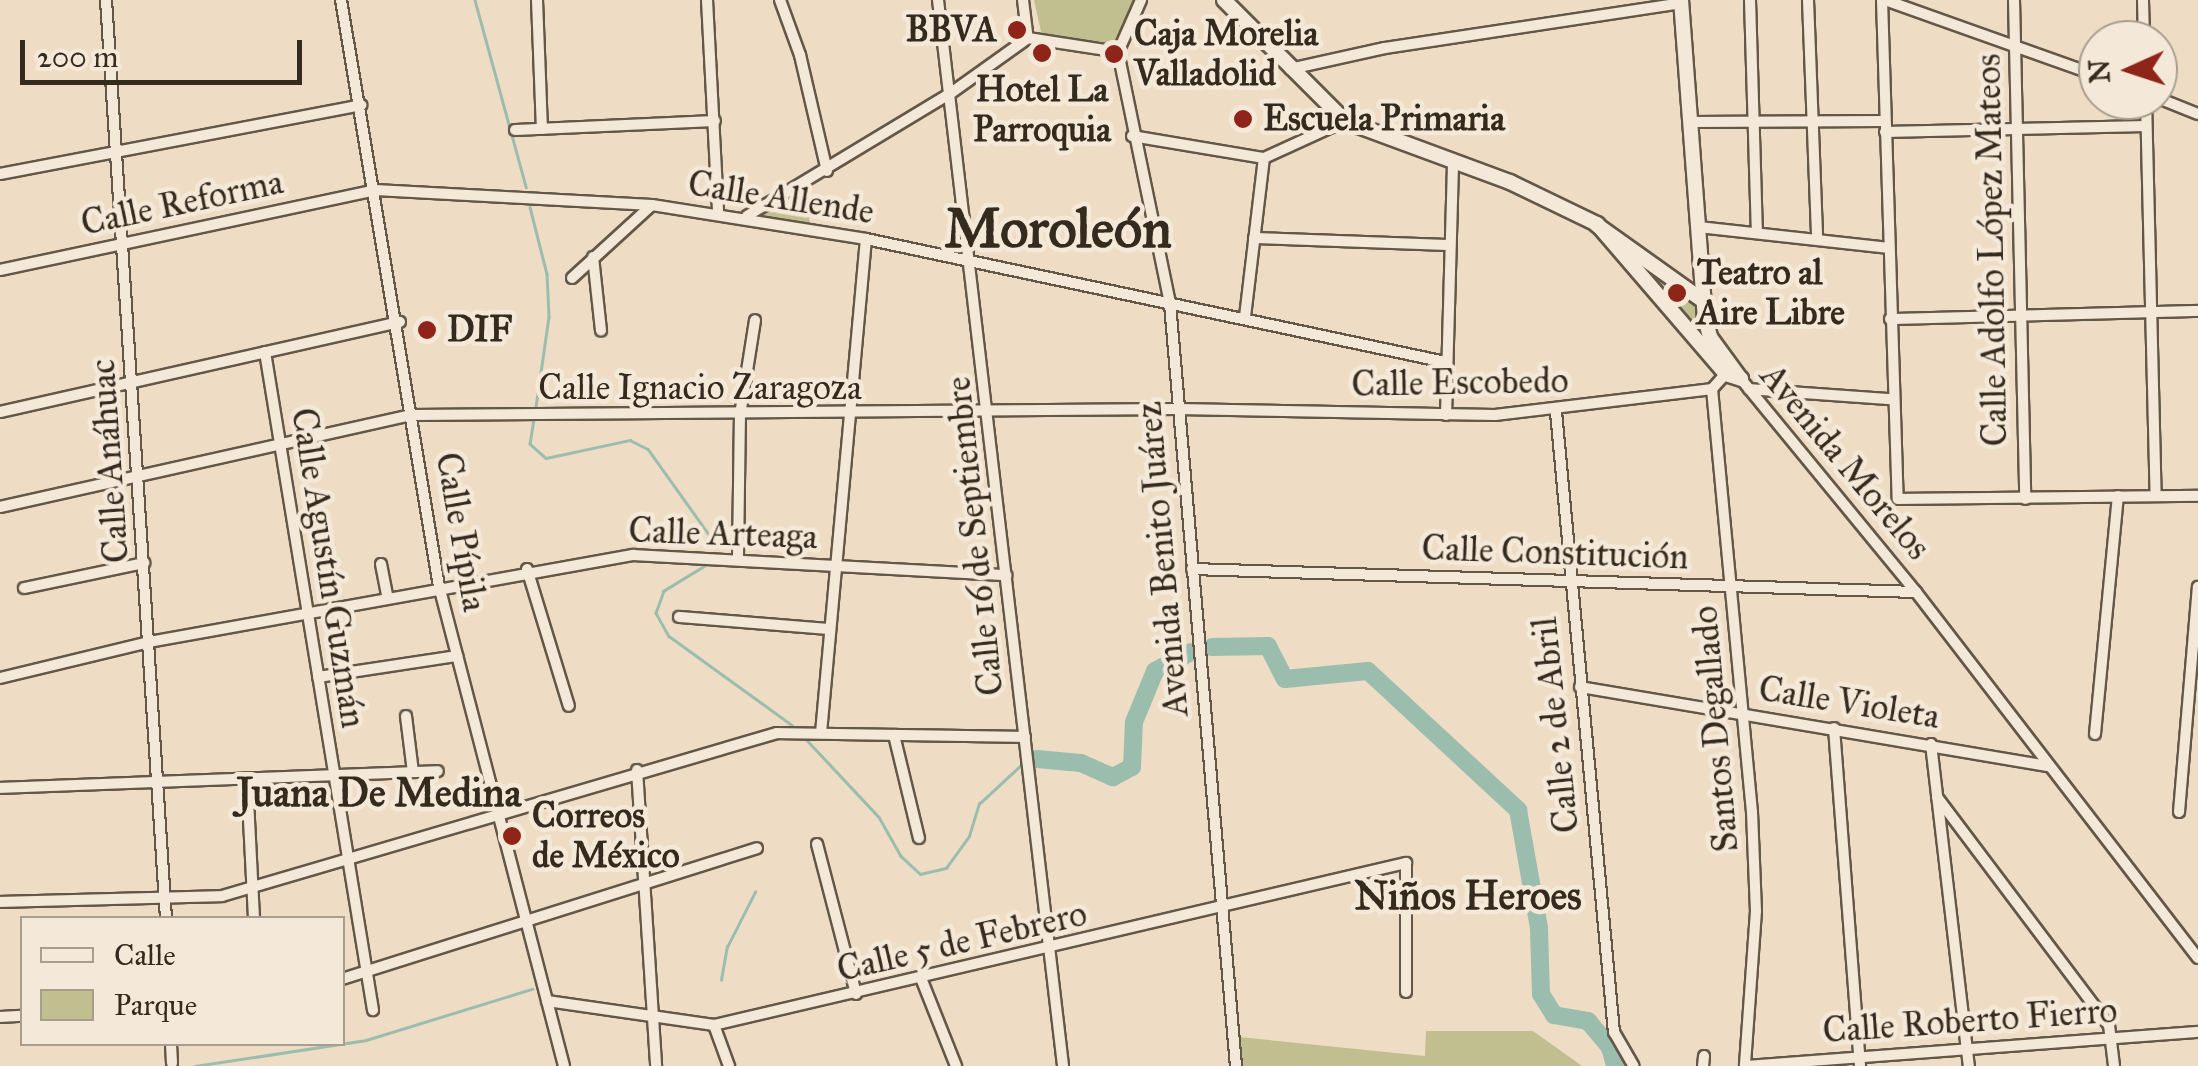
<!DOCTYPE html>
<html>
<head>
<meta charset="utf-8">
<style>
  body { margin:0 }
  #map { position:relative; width:2198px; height:1066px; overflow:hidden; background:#eeddc4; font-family:"IM FELL Great Primer",serif }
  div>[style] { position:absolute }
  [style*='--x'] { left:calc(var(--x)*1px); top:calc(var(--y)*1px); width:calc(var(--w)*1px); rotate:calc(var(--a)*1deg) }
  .green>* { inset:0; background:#c1be8f }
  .stream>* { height:2.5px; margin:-1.25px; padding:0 1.25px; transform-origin:1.25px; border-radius:1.25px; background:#9bbdae }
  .river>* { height:18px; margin:-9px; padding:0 9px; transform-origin:9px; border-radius:9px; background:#9bbdae }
  .roads { filter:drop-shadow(2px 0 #635748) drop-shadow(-2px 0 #635748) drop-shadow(0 2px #635748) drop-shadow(0 -2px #635748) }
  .street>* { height:10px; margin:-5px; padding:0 5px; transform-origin:5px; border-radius:5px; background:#f4e9d9 }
  .secondary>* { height:14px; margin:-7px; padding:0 7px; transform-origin:7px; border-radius:7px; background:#f4e9d9 }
  .dots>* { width:28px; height:28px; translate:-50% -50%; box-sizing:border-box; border:5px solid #f4e9d9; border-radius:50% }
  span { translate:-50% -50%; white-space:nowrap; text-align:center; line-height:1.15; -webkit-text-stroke:9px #f4e9d9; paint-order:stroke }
  .poi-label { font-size:35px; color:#352a1e; font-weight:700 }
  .right { translate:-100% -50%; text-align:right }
  .left { translate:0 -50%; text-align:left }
  .street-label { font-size:35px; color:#352a1e }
  .quarter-label { font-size:40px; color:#352a1e; font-weight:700 }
  .town-label { font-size:55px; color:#352a1e; font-weight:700 }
  .legend { position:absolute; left:20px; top:916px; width:325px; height:130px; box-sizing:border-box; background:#f4e9d9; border:2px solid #a89d8e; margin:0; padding:12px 18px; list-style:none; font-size:30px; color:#352a1e }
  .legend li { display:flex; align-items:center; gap:20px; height:50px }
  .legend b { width:50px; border:2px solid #a89d8e }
  .north { position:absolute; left:2078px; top:20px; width:100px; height:100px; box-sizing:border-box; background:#f4e9d9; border:2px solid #a89d8e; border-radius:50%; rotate:267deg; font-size:28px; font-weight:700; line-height:40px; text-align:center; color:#352a1e }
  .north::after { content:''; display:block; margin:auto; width:35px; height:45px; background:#8f2418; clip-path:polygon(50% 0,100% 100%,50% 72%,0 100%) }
  .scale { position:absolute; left:20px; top:40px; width:282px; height:45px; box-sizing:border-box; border:5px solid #352a1e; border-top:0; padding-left:12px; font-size:30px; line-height:35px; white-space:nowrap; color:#352a1e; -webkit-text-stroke:8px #f4e9d9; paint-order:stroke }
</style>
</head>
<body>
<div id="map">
  <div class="green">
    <div style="clip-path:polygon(1034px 0,1137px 0,1113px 43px,1042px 36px)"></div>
    <div style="clip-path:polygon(802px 185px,811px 228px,747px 216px)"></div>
    <div style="clip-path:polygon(1621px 247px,1693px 301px,1702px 326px,1692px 329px)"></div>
    <div style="clip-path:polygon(1426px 1031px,1533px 1031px,1582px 1066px,1242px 1066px,1239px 1037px,1425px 1056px)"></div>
  </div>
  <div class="stream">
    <div style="--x:475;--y:0;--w:194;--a:74.7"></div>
    <div style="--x:530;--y:207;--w:69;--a:75.8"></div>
    <div style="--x:547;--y:274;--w:43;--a:87.3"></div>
    <div style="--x:549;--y:317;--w:91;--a:98.2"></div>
    <div style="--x:534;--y:419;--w:25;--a:99"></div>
    <div style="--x:530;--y:444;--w:21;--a:41"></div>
    <div style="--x:546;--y:458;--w:86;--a:-12.1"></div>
    <div style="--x:630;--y:440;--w:20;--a:27"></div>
    <div style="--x:648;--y:449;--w:120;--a:54.5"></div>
    <div style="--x:710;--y:563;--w:54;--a:148.7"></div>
    <div style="--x:664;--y:591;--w:23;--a:110"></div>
    <div style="--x:656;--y:613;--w:26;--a:61"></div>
    <div style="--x:669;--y:636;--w:152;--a:35.9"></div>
    <div style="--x:805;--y:738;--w:108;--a:46.9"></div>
    <div style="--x:879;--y:817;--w:45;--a:60.6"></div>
    <div style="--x:901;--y:856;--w:26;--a:43"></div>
    <div style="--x:920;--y:874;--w:27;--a:-13"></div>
    <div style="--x:946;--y:868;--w:39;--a:-54"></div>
    <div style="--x:969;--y:836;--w:34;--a:-73"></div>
    <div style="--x:979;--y:804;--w:59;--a:-42.9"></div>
    <div style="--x:721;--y:980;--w:34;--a:-80"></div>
    <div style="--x:727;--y:947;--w:62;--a:-63"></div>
    <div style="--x:195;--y:1066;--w:173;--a:-8.6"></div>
    <div style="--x:366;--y:1040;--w:174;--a:-17.1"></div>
  </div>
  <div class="river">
    <div style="--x:1212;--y:647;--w:56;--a:-1"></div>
    <div style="--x:1268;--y:646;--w:37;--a:63"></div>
    <div style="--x:1285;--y:679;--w:83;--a:-5.5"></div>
    <div style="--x:1368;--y:671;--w:205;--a:42.8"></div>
    <div style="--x:1518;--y:810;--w:120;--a:79.9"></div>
    <div style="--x:1539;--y:928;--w:66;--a:88.3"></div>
    <div style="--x:1541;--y:994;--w:25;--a:58"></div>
    <div style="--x:1554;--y:1015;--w:35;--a:10"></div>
    <div style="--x:1588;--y:1021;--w:34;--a:50"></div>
    <div style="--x:1610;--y:1047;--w:20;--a:75"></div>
    <div style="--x:1037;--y:759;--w:44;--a:5.2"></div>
    <div style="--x:1081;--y:763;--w:35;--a:24"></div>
    <div style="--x:1113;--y:777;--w:21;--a:-28"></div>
    <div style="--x:1132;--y:767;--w:45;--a:-87.5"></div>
    <div style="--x:1134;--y:722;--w:55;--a:-67.6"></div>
    <div style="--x:1155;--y:671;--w:40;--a:-28"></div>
  </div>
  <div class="roads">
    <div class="street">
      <div style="--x:106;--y:0;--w:920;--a:86.26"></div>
      <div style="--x:341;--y:0;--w:594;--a:80.51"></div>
      <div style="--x:439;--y:586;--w:496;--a:75.4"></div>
      <div style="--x:537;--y:0;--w:129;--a:87.8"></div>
      <div style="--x:707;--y:0;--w:212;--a:87"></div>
      <div style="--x:780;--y:0;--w:59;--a:70"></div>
      <div style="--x:800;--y:55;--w:119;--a:76.9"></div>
      <div style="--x:938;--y:0;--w:1073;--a:83.31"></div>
      <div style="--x:1023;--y:0;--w:38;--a:83"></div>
      <div style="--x:1750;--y:0;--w:232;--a:88.3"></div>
      <div style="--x:1808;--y:0;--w:237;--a:87.8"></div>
      <div style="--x:1882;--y:0;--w:499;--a:88.2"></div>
      <div style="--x:1898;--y:499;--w:300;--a:-0.6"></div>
      <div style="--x:1885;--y:0;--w:226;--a:19.6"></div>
      <div style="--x:2014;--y:0;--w:499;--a:88.7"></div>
      <div style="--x:2143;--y:0;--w:40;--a:88.6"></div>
      <div style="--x:1028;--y:38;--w:91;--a:8.8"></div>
      <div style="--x:1118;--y:52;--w:257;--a:78.3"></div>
      <div style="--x:1170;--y:304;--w:765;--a:85.05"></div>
      <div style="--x:1118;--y:52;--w:57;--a:-66.1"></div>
      <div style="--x:1290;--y:69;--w:97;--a:-12.5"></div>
      <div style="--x:1385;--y:48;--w:300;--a:-8.6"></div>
      <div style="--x:2158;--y:98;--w:43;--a:21.8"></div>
      <div style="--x:2146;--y:100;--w:396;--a:88.6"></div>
      <div style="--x:1692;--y:122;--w:193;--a:-0.3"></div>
      <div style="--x:515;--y:130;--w:200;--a:-2.6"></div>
      <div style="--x:1885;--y:132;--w:261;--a:-1.3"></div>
      <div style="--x:1132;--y:136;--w:134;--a:9.5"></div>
      <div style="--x:1264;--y:158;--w:89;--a:-24.6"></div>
      <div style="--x:0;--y:174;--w:368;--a:-10.8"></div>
      <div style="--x:747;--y:216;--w:238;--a:-31.1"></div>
      <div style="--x:951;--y:93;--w:95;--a:-35.5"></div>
      <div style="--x:1699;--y:227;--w:191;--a:6.3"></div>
      <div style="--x:1254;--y:238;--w:195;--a:2.1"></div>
      <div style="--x:593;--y:257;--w:74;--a:83.8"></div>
      <div style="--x:0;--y:270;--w:384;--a:-12"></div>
      <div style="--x:376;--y:190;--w:276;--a:3.1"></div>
      <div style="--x:652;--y:205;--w:217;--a:9"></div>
      <div style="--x:866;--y:239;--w:592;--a:11.99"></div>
      <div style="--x:572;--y:278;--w:108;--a:-42.4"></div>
      <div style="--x:1245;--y:317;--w:160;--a:-83.2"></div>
      <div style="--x:1890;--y:319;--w:308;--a:-1.5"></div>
      <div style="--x:265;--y:352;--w:667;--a:80.68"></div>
      <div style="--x:1741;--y:379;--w:276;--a:50.6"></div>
      <div style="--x:1916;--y:592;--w:462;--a:52.4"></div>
      <div style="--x:1712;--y:389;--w:425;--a:84.6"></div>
      <div style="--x:1752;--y:812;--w:99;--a:87.7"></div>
      <div style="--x:1756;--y:911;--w:155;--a:94.1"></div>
      <div style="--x:1749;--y:389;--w:141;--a:4.1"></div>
      <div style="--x:0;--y:412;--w:410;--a:-12.7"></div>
      <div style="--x:1556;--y:412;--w:623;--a:84.66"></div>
      <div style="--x:1614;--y:1032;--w:39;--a:60"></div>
      <div style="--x:1446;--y:415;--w:253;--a:-88.4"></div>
      <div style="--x:0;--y:507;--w:422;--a:-12.6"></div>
      <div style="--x:412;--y:415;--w:766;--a:-0.45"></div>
      <div style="--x:1178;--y:409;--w:317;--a:1.1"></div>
      <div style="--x:1495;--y:415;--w:219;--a:-6.8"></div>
      <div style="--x:1712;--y:389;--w:25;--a:-48"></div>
      <div style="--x:738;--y:556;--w:141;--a:-89.2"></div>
      <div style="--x:740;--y:415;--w:96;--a:-81"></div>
      <div style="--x:381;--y:564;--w:33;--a:79"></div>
      <div style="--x:527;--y:569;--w:143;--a:73"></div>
      <div style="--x:1192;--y:569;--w:724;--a:1.82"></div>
      <div style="--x:24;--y:588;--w:123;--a:-11.8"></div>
      <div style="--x:679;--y:617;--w:148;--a:4.6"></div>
      <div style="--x:318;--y:677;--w:141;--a:-8.6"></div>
      <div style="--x:0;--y:678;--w:153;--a:-13.6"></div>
      <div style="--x:149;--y:642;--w:492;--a:-10.2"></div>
      <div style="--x:633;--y:555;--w:374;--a:3.1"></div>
      <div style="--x:1580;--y:687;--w:475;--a:9.6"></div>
      <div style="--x:406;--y:716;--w:56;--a:82.9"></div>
      <div style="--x:1834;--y:728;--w:339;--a:85.6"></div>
      <div style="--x:821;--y:733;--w:496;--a:-84.8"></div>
      <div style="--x:2095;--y:734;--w:239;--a:-84.5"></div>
      <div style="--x:894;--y:735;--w:106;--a:76.4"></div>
      <div style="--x:1931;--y:744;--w:324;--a:83.3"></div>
      <div style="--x:637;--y:770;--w:297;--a:86.3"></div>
      <div style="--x:247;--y:780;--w:138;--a:87.1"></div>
      <div style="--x:0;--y:788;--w:438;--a:-2.2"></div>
      <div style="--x:1937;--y:797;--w:286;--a:53"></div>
      <div style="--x:2109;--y:1025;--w:41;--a:83"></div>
      <div style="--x:2179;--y:812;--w:226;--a:-85.2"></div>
      <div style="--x:817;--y:844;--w:155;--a:75.4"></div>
      <div style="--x:0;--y:902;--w:222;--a:-1.5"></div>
      <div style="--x:222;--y:896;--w:578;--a:-16.37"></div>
      <div style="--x:777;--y:733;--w:248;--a:0.9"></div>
      <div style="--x:921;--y:978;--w:95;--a:68.3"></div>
      <div style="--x:342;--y:979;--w:435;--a:-17.5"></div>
      <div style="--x:547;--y:1001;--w:169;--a:8.2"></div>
      <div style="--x:714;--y:1025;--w:711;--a:-13.18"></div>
      <div style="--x:1406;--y:863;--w:129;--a:90"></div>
      <div style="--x:0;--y:1017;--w:22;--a:-3"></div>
      <div style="--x:714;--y:1025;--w:44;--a:69.9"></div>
      <div style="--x:171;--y:1044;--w:19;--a:87"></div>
      <div style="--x:1703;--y:1066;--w:10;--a:-84"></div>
      <div style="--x:1745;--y:1066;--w:454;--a:-4.3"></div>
    </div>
    <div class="secondary">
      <div style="--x:1224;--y:0;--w:171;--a:45"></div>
      <div style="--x:1345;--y:121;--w:176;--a:20.3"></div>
      <div style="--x:1510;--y:182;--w:97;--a:25.8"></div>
      <div style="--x:1597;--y:224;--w:198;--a:49.3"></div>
      <div style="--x:1726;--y:374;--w:16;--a:18"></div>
      <div style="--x:1681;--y:0;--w:320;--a:85.7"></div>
      <div style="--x:1705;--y:319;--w:19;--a:74"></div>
      <div style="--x:1710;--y:337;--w:51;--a:53.8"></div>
      <div style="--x:1597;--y:225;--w:129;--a:35.5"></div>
    </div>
  </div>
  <div class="dots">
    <div style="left:1017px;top:30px;background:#8f2418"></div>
    <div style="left:1042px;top:53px;background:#8f2418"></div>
    <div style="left:1114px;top:54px;background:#8f2418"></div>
    <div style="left:1243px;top:119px;background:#8f2418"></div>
    <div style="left:1677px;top:293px;background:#8f2418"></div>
    <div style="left:427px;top:330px;background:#8f2418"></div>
    <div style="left:512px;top:836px;background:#8f2418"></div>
  </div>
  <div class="poi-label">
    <span class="right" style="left:997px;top:30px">BBVA</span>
    <span class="left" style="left:1134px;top:54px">Caja Morelia<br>Valladolid</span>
    <span style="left:1042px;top:110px">Hotel La<br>Parroquia</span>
    <span class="left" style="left:1263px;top:119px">Escuela Primaria</span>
    <span class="left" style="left:1697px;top:293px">Teatro al<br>Aire Libre</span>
    <span class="left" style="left:447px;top:330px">DIF</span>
    <span class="left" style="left:532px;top:836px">Correos<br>de México</span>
  </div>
  <div class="street-label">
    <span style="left:781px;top:198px;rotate:9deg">Calle Allende</span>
    <span style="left:182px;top:203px;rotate:-12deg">Calle Reforma</span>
    <span style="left:1992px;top:250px;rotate:-91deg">Calle Adolfo López Mateos</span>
    <span style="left:1460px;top:383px;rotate:-1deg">Calle Escobedo</span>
    <span style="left:700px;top:388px">Calle Ignacio Zaragoza</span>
    <span style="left:110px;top:461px;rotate:-94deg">Calle Anáhuac</span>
    <span style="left:1845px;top:462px;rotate:50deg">Avenida Morelos</span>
    <span style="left:461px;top:532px;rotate:80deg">Calle Pípila</span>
    <span style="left:723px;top:534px;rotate:2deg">Calle Arteaga</span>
    <span style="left:975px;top:536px;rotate:-96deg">Calle 16 de Septiembre</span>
    <span style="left:1555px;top:553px;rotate:2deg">Calle Constitución</span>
    <span style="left:1163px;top:559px;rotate:-95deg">Avenida Benito Juárez</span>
    <span style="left:328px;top:568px;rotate:81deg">Calle Agustín Guzmán</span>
    <span style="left:1849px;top:703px;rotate:9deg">Calle Violeta</span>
    <span style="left:1556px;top:725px;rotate:-96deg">Calle 2 de Abril</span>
    <span style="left:1716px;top:729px;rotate:-95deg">Santos Degallado</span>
    <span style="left:962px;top:942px;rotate:-13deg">Calle 5 de Febrero</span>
    <span style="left:1970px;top:1021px;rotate:-4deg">Calle Roberto Fierro</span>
  </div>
  <div class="quarter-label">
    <span style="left:379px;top:793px">Juana De Medina</span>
    <span style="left:1468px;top:896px">Niños Heroes</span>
  </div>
  <div class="town-label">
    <span style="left:1058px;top:229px">Moroleón</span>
  </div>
  <ul class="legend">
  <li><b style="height:12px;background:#f4e9d9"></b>Calle</li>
  <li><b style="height:28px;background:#c1be8f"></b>Parque</li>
  </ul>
  <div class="north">N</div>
  <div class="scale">200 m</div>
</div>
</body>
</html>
